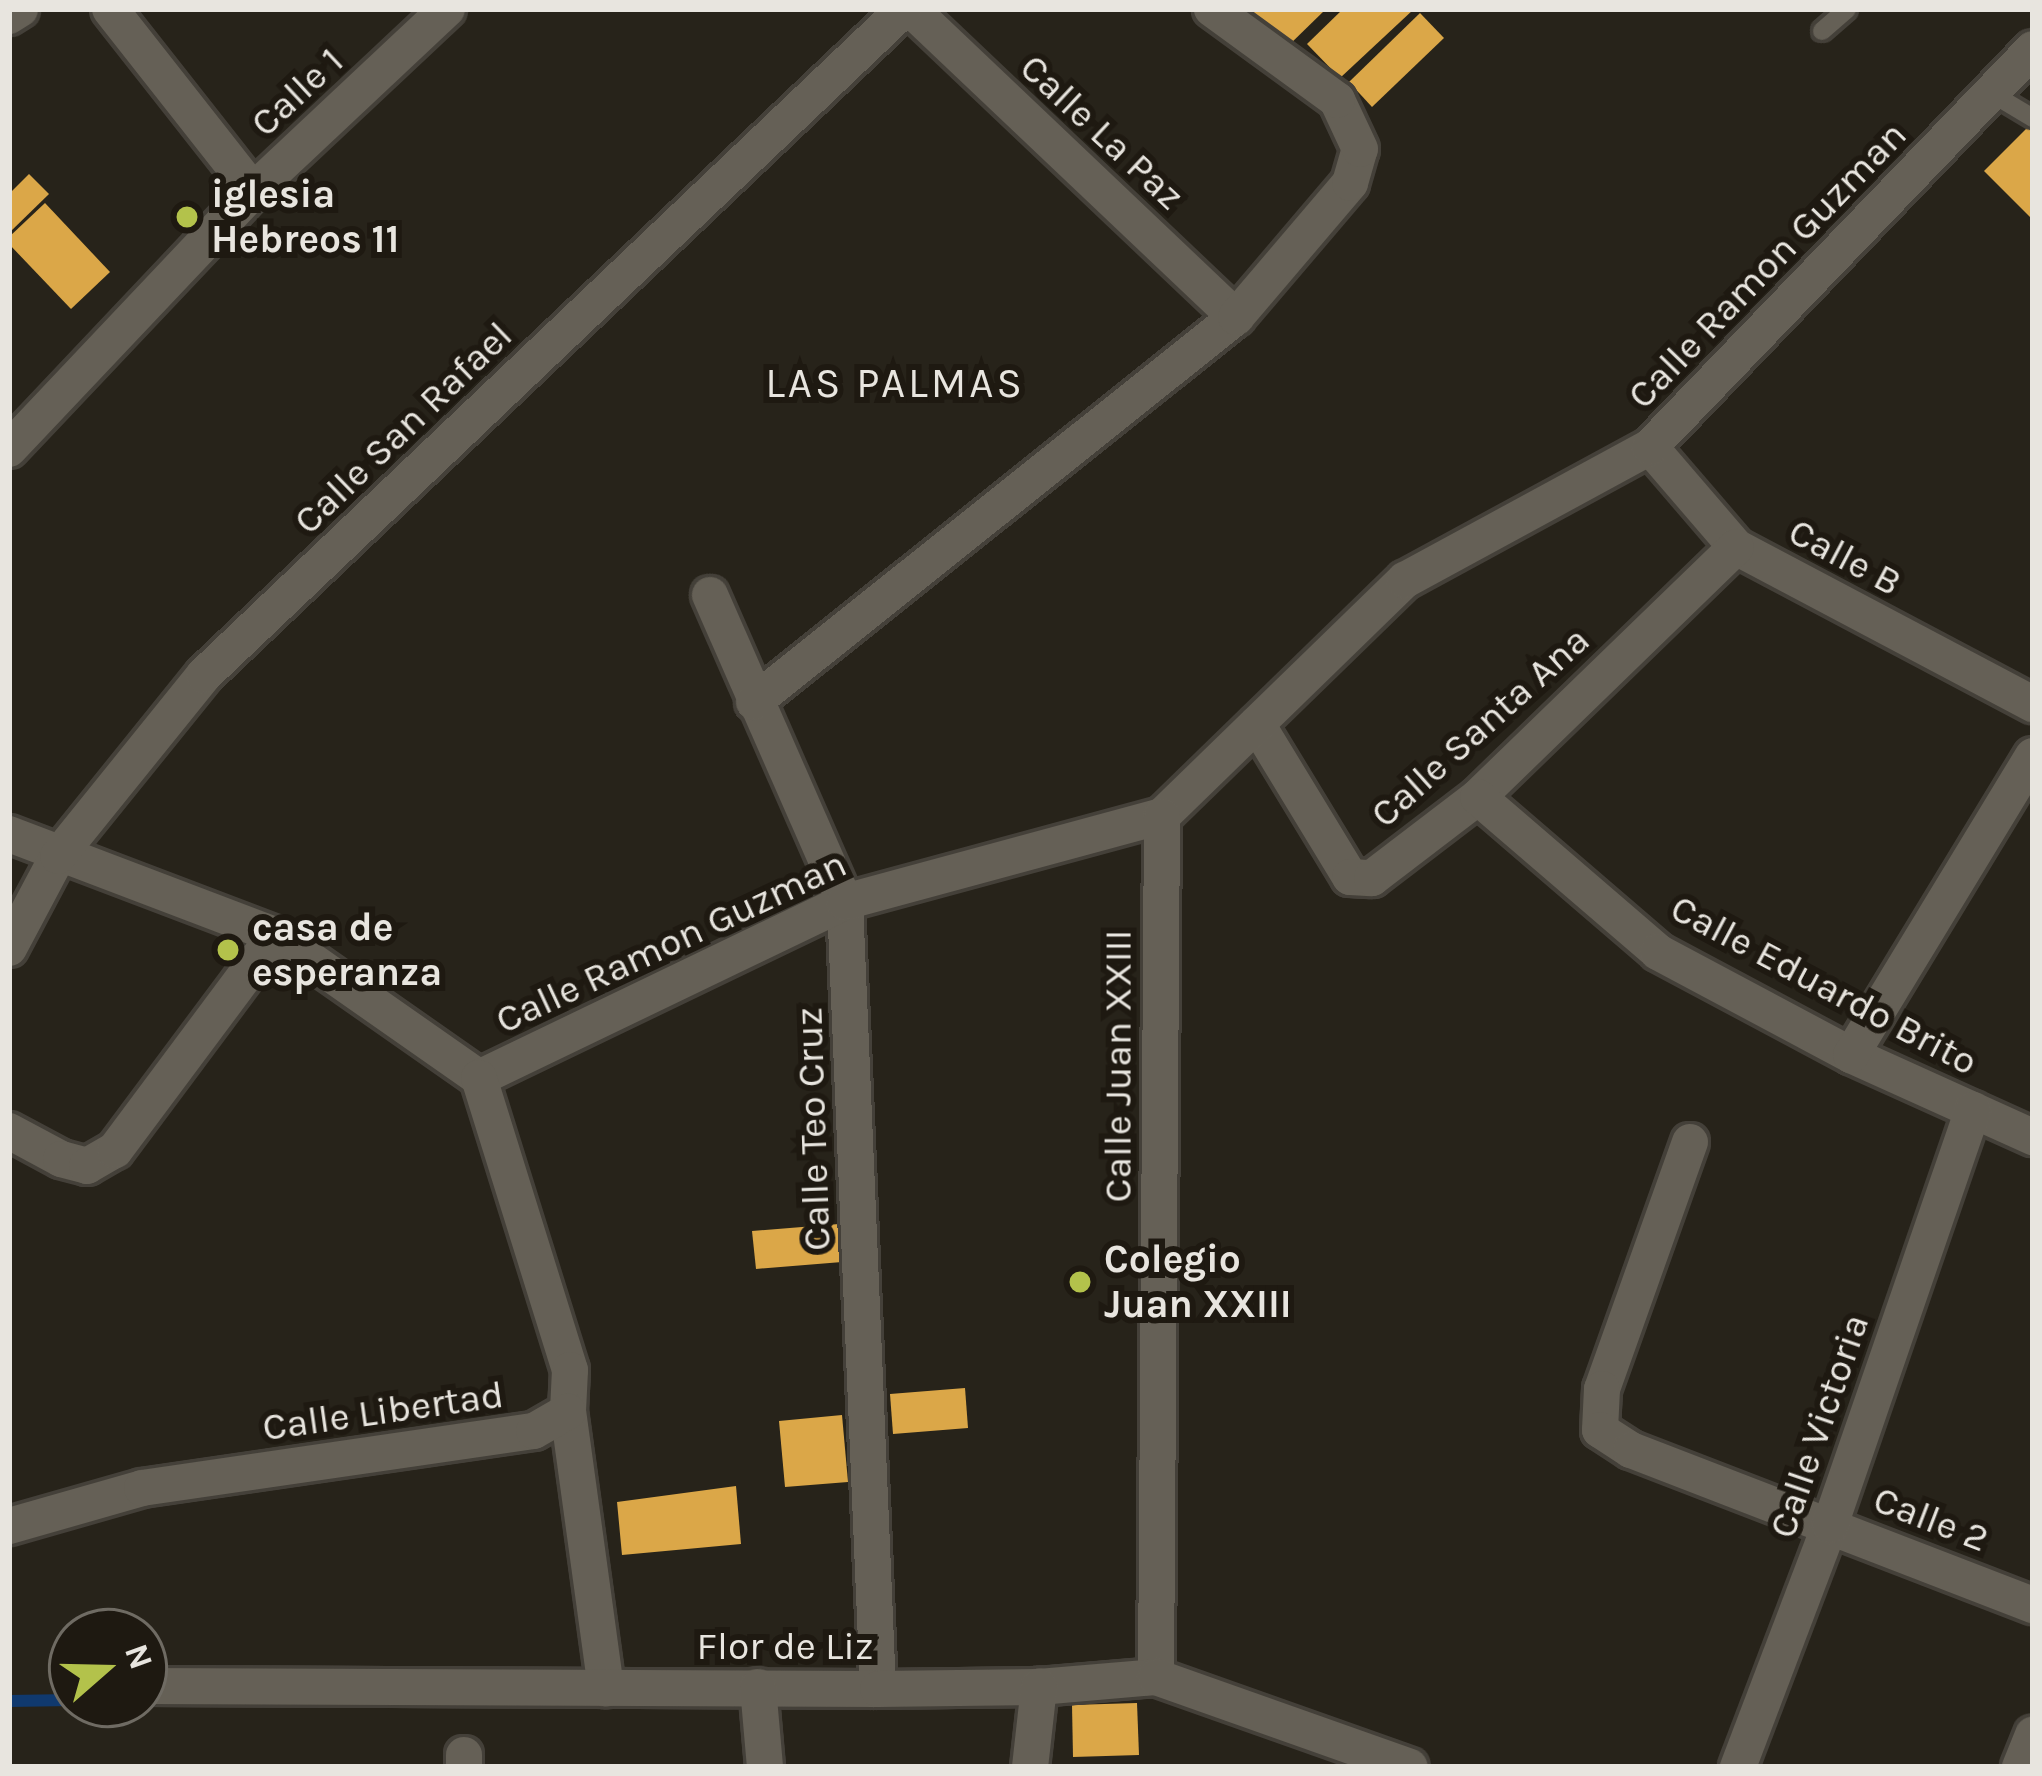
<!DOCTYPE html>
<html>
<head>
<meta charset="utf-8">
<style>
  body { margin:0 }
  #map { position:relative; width:2042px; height:1776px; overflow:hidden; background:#27231a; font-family:Karla,sans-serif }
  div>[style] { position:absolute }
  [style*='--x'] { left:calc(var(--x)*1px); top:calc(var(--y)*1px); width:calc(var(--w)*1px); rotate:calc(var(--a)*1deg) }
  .stream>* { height:12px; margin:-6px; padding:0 6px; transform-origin:6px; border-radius:6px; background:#10396e }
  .building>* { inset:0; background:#dba748 }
  .roads { filter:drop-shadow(3px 0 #444039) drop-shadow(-3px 0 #444039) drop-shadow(0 3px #444039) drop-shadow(0 -3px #444039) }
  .lane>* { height:18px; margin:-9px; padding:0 9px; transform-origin:9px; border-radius:9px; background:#656056 }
  .street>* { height:36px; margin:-18px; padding:0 18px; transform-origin:18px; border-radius:18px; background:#656056 }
  .dots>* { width:33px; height:33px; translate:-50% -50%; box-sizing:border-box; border:6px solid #1e1911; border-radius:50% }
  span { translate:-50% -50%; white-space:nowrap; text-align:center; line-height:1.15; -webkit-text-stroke:12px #1e1911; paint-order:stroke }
  .street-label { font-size:39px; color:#e8e5df }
  .poi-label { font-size:39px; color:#e8e5df; font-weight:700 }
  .left { translate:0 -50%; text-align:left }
  .neighbourhood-label { font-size:42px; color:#e8e5df; letter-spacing:3px }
  .frame { position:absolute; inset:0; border:12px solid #e8e5df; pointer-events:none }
  .north { position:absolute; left:48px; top:1608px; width:120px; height:120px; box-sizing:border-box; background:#1e1911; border:3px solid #6f6b63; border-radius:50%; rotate:70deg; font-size:33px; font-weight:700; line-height:48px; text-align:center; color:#e8e5df }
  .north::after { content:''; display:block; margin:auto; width:42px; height:54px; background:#b3c24b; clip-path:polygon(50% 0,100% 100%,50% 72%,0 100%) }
</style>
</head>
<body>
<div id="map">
  <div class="stream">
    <div style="--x:9;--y:1701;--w:63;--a:-0.9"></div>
  </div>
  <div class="building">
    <div style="clip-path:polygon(1248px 9px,1326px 9px,1286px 48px)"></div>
    <div style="clip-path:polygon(1343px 9px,1414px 9px,1340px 78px,1307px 44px)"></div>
    <div style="clip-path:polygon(1420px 13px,1444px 38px,1372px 107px,1349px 82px)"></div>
    <div style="clip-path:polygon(2033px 122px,2033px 220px,1984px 171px)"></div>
    <div style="clip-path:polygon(29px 174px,49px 194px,9px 233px,9px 194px)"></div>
    <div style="clip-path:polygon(45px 203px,110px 272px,71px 309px,9px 244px,9px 237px)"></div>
    <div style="clip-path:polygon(839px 1224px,842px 1262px,756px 1269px,752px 1231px)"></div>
    <div style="clip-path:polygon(965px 1388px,968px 1428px,893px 1434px,890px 1394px)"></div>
    <div style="clip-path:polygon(842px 1415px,848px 1482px,785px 1487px,779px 1421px)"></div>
    <div style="clip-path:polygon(736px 1486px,741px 1544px,622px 1555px,617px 1502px)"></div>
    <div style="clip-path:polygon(1137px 1703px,1139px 1755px,1073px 1757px,1072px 1705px)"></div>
  </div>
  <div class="roads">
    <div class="lane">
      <div style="--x:1822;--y:31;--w:33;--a:-41"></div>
      <div style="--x:1991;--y:93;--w:49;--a:30.8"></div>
    </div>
    <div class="street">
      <div style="--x:110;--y:9;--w:231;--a:51.8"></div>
      <div style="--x:911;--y:9;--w:448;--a:43.5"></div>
      <div style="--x:9;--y:16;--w:13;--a:-32"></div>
      <div style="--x:1650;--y:447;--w:132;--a:49.3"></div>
      <div style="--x:1736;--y:547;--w:336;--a:27.9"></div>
      <div style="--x:9;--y:449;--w:355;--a:-46.6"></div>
      <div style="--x:253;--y:191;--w:266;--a:-43.2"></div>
      <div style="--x:710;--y:595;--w:335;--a:66.3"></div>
      <div style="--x:845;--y:902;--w:788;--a:87.6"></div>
      <div style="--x:754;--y:702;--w:617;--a:-38.62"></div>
      <div style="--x:1236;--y:317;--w:176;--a:-49.6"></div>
      <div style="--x:1350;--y:183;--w:35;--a:-74"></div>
      <div style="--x:1360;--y:149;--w:54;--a:-115.1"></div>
      <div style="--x:1337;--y:100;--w:155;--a:-143.9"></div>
      <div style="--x:1257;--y:724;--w:179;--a:58.7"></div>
      <div style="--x:1350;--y:877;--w:22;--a:3"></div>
      <div style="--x:1372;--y:878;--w:133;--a:-37.4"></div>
      <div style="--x:1478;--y:797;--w:359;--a:-44.1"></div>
      <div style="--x:1478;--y:797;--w:238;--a:40.7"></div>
      <div style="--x:1658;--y:952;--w:219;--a:28.1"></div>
      <div style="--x:1851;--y:1055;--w:200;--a:24.3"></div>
      <div style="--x:9;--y:834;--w:285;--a:20.8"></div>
      <div style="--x:275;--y:935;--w:249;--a:35"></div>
      <div style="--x:9;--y:948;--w:104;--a:-62"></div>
      <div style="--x:58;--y:856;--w:233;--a:-51.1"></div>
      <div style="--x:204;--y:675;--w:966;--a:-43.57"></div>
      <div style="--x:1851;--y:1055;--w:350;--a:-58.7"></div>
      <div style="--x:479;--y:1078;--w:406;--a:-25.7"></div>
      <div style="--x:845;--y:902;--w:328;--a:-15.2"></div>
      <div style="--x:1162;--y:816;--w:339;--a:-44.2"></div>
      <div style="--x:1405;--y:580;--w:279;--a:-28.5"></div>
      <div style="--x:1650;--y:447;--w:552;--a:-46.1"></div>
      <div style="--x:479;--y:1078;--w:306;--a:72.7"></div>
      <div style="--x:570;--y:1370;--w:41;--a:92.8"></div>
      <div style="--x:568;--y:1411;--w:280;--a:82.2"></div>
      <div style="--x:9;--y:1131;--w:59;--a:28.3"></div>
      <div style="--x:61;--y:1159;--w:27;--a:15"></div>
      <div style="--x:87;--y:1166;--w:32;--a:-30"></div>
      <div style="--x:115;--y:1150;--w:268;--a:-53.3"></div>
      <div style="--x:1690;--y:1142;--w:262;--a:109.6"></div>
      <div style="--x:1602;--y:1389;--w:41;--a:92.8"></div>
      <div style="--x:1600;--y:1430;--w:37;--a:33"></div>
      <div style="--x:1631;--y:1450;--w:431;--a:21.1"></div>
      <div style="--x:9;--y:1526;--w:138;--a:-15.9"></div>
      <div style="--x:142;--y:1488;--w:396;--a:-8.3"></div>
      <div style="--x:534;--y:1431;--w:39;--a:-30"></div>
      <div style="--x:1156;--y:1677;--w:861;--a:-89.6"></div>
      <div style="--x:144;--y:1686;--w:734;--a:0.23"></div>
      <div style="--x:878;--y:1689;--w:161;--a:-0.7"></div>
      <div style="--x:1039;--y:1687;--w:117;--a:-4.9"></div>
      <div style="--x:1156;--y:1677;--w:269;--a:19.5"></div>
      <div style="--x:758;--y:1687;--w:80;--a:85"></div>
      <div style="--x:464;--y:1755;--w:12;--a:90"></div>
      <div style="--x:1030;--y:1767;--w:81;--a:-83.6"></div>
      <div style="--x:1738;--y:1767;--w:259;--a:-69.2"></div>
      <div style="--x:1830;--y:1525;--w:439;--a:-71"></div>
      <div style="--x:2020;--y:1767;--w:35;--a:-68"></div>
    </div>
  </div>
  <div class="dots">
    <div style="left:187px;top:217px;background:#b3c24b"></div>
    <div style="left:228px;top:950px;background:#b3c24b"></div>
    <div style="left:1080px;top:1282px;background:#b3c24b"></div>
  </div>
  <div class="street-label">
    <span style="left:297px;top:92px;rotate:-43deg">Calle 1</span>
    <span style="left:1102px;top:132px;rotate:43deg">Calle La Paz</span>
    <span style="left:1767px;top:265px;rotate:-46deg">Calle Ramon Guzman</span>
    <span style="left:403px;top:428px;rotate:-44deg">Calle San Rafael</span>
    <span style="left:1845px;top:557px;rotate:28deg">Calle B</span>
    <span style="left:1480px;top:727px;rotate:-42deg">Calle Santa Ana</span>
    <span style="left:671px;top:942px;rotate:-25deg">Calle Ramon Guzman</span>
    <span style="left:1824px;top:985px;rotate:28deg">Calle Eduardo Brito</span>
    <span style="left:1118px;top:1066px;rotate:-90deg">Calle Juan XXIII</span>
    <span style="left:813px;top:1129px;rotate:-92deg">Calle Teo Cruz</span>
    <span style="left:383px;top:1411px;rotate:-8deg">Calle Libertad</span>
    <span style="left:1819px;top:1426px;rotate:-71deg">Calle Victoria</span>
    <span style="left:1931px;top:1519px;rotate:21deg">Calle 2</span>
    <span style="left:785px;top:1646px">Flor de Liz</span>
  </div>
  <div class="poi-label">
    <span class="left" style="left:211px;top:217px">iglesia<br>Hebreos 11</span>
    <span class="left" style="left:252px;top:950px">casa de<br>esperanza</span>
    <span class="left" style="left:1104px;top:1282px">Colegio<br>Juan XXIII</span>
  </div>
  <div class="neighbourhood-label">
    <span style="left:895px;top:383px">LAS PALMAS</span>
  </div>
  <div class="frame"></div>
  <div class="north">N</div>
</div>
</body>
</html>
